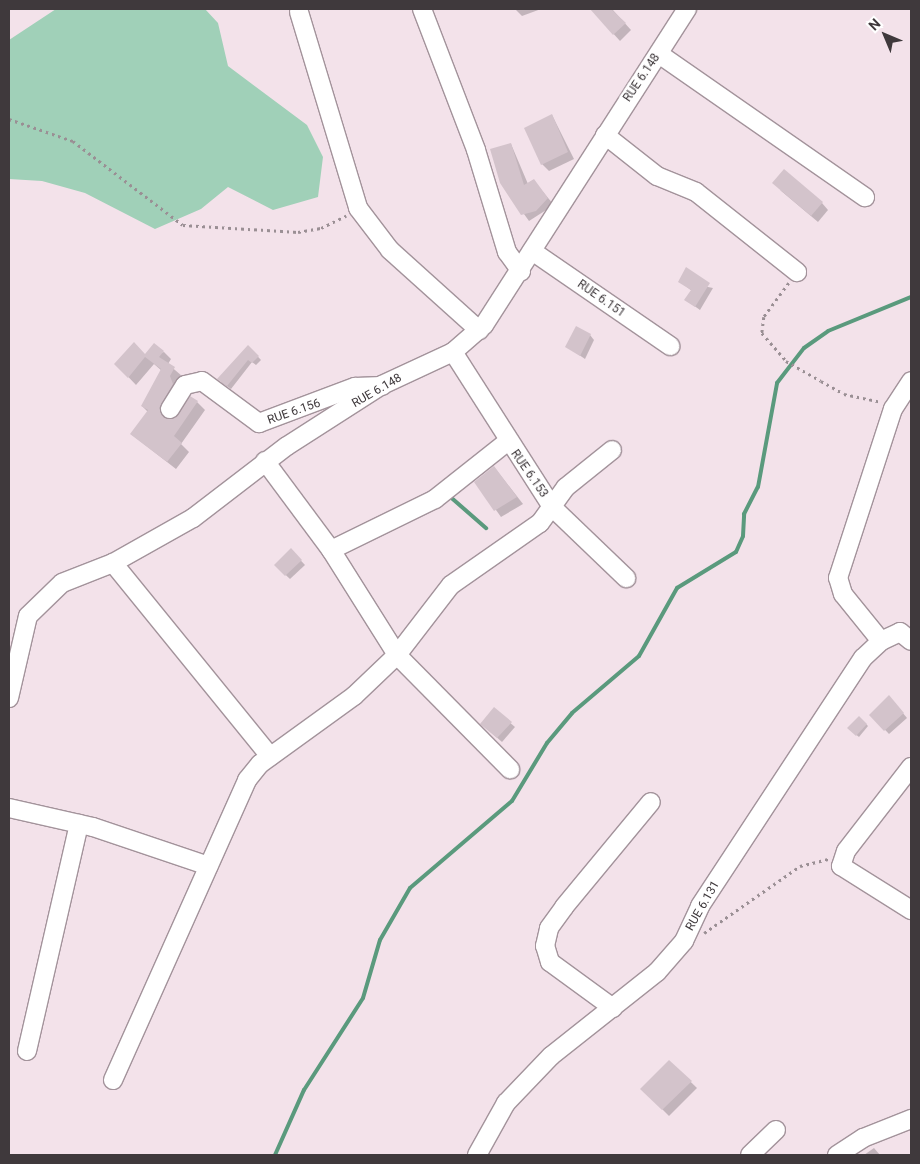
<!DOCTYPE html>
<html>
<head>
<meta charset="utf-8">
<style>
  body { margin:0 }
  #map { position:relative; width:920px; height:1164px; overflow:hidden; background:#f3e2ea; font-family:Roboto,sans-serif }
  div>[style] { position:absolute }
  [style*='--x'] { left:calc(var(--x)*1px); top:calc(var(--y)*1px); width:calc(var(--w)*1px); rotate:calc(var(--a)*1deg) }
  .green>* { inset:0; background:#a0d0b8 }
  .shadow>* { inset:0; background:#0003 }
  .stream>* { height:4px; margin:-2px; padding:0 2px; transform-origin:2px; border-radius:2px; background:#5a9a7d }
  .building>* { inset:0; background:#d3c3cb }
  .path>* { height:2.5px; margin-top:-1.25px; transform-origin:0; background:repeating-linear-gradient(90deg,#9a8f94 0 2.5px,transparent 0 6.5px) }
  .roads { filter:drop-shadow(1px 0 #a3939b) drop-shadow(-1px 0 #a3939b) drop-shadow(0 1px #a3939b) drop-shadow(0 -1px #a3939b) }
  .minor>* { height:18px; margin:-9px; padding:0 9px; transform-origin:9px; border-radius:9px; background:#fff }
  span { translate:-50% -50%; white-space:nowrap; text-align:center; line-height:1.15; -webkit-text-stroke:4.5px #fff; paint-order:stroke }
  .street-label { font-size:12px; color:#3f393c }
  .frame { position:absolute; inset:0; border:10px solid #3f393c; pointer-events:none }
  .north { position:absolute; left:860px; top:10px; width:50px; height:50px; -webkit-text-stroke:4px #fff; paint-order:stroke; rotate:315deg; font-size:14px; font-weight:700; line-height:20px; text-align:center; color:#3f393c }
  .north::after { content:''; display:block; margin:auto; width:18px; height:22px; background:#3f393c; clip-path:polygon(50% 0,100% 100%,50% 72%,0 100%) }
</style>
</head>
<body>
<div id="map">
  <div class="green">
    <div style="clip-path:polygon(56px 9px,205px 9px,218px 23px,228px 66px,307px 125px,323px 157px,318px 197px,273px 210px,228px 187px,201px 209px,155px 229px,85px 193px,42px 181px,9px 179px,9px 40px)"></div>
  </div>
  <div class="shadow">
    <div style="clip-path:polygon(515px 9px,541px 9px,522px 16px)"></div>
    <div style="clip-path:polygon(591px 9px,612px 9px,631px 30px,620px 41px)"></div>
    <div style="clip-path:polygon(552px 115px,574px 159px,549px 171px,542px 164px)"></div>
    <div style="clip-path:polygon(511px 144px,528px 184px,533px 180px,554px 205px,529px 221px,501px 182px)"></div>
    <div style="clip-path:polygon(780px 190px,822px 203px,828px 210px,818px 222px)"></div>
    <div style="clip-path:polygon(679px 281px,713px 288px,700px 310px,686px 300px,692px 291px)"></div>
    <div style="clip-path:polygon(590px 335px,594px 340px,585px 359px,566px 346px)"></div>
    <div style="clip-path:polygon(248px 346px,261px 360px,256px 365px,252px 362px,231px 389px,221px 382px)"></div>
    <div style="clip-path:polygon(164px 352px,171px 359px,168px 364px,182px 376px,170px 418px,175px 420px,197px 402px,205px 410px,181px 444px,189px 452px,176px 469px,131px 434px,148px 412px,142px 406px,162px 371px,154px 364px,136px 385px,116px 364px)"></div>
    <div style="clip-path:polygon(494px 467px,523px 504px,501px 517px,476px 482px)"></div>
    <div style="clip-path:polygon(291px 550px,305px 565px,290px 579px,275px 565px)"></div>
    <div style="clip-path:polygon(893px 701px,907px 718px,889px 734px,871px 715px)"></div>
    <div style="clip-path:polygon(494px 709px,515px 727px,502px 742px,486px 728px)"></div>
    <div style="clip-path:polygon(859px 717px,868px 726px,859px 737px,848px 728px)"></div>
    <div style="clip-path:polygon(669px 1061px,697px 1088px,669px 1116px,642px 1089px)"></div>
    <div style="clip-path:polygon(874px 1148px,880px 1155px,864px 1155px)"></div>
  </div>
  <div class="stream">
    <div style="--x:447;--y:494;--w:52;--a:41.1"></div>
    <div style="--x:275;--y:1155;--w:71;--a:-66"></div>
    <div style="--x:304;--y:1090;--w:109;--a:-57.3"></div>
    <div style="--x:363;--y:998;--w:60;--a:-73.7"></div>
    <div style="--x:380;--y:940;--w:60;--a:-60"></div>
    <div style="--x:410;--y:888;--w:134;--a:-40.5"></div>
    <div style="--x:512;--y:801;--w:68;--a:-58.9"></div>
    <div style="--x:547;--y:743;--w:39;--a:-50"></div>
    <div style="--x:572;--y:713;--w:88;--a:-40.4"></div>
    <div style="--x:639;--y:656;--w:78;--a:-60.8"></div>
    <div style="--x:677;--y:588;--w:69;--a:-31.4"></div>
    <div style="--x:736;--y:552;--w:17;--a:-66"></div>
    <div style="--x:743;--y:536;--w:22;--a:-87"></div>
    <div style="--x:744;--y:514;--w:30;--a:-63"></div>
    <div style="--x:758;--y:487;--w:106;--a:-79.6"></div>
    <div style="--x:777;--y:383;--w:44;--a:-52.4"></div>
    <div style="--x:804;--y:348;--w:29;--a:-35"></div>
    <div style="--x:828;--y:331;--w:90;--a:-22.3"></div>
  </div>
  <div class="building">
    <div style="clip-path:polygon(590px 9px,611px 9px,626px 23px,613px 35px)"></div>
    <div style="clip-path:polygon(552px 114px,568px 152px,541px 165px,524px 128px)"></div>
    <div style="clip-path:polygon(511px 143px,524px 185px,534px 179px,548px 198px,536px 211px,521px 215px,500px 183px,490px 149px)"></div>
    <div style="clip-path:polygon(784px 169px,823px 202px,811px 216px,772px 183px)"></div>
    <div style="clip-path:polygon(686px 267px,710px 283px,695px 307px,684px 300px,691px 290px,678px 282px)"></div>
    <div style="clip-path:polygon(576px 326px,591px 334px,580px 356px,565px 347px)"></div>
    <div style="clip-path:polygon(134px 342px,145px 354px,154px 343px,164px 351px,159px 357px,175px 367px,170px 376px,173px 384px,159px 408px,164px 418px,175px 418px,190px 396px,198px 401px,174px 436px,182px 443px,167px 462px,130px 434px,148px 410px,141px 406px,161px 369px,145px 357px,128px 378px,114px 364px)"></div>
    <div style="clip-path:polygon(248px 345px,259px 356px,252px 363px,248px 360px,227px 386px,217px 379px)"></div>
    <div style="clip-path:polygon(494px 466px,517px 497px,494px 511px,474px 482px)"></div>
    <div style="clip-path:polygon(291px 548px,302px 560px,285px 576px,274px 565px)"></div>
    <div style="clip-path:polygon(889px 695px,904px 713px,884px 731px,869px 715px)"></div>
    <div style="clip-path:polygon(494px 707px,512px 722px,497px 738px,480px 724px)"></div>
    <div style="clip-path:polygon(859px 716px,867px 724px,856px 736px,847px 728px)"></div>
    <div style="clip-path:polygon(669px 1060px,692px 1081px,662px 1110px,640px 1089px)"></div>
  </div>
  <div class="path">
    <div style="--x:9;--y:119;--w:68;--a:19"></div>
    <div style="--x:73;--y:141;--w:138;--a:37.4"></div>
    <div style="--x:183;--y:225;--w:115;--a:3.5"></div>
    <div style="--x:298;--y:232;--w:23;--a:-10"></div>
    <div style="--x:321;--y:228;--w:28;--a:-26"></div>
    <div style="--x:789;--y:283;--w:42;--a:126.3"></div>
    <div style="--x:764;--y:317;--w:16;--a:97"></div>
    <div style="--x:762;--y:333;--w:37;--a:49"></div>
    <div style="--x:786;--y:361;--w:40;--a:29.7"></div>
    <div style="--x:821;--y:381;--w:26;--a:29"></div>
    <div style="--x:844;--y:394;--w:38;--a:12"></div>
    <div style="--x:704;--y:933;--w:117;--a:-34.9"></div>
    <div style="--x:800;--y:866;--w:29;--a:-14"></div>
  </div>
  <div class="roads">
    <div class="minor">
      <div style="--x:422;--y:9;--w:151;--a:69"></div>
      <div style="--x:476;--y:150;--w:107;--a:73.1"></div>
      <div style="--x:507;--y:252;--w:24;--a:54"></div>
      <div style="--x:299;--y:12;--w:205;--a:73.2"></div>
      <div style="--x:358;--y:208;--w:53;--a:52.7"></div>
      <div style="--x:390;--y:250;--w:120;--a:42"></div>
      <div style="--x:659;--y:54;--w:251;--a:34.8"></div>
      <div style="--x:605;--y:135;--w:66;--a:38.3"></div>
      <div style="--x:657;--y:176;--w:42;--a:22.3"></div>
      <div style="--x:696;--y:192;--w:129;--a:38.4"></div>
      <div style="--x:532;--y:251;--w:168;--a:34.5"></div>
      <div style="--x:453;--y:352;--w:184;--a:57.4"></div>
      <div style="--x:552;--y:507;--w:103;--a:43.8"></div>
      <div style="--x:170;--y:409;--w:28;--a:-58"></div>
      <div style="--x:185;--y:385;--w:17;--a:-13"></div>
      <div style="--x:202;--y:381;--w:71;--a:36.4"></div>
      <div style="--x:259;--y:423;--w:103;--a:-20.6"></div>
      <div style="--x:355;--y:387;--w:27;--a:-2"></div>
      <div style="--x:265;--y:461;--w:111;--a:53.4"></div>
      <div style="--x:331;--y:550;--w:124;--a:57.8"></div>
      <div style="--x:397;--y:655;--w:161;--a:45.3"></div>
      <div style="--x:331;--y:550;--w:116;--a:-26.1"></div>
      <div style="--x:435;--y:499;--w:92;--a:-38.4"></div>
      <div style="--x:113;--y:563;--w:249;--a:50.9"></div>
      <div style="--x:881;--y:641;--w:60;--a:-129"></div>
      <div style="--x:843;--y:594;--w:17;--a:-107"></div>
      <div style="--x:838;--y:578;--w:178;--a:-72"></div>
      <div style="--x:893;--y:409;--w:33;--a:-57"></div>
      <div style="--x:9;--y:698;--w:84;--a:-77"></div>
      <div style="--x:28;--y:616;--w:47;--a:-44.1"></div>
      <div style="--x:62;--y:583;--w:55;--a:-21.4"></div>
      <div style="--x:113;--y:563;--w:92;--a:-29.4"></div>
      <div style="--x:193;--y:518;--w:118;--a:-37.5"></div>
      <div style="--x:287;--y:446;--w:113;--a:-32.7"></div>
      <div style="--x:382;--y:385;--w:78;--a:-24.9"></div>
      <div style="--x:453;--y:352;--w:41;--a:-41.1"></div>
      <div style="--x:484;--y:325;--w:376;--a:-57.3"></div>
      <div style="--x:911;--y:767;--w:106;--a:127.7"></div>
      <div style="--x:846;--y:851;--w:16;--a:108"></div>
      <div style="--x:841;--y:866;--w:83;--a:32.2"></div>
      <div style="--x:9;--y:808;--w:86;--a:12.7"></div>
      <div style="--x:93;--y:827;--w:122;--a:18.6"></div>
      <div style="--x:613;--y:1008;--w:78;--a:-143.9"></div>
      <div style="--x:550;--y:962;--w:17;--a:-107"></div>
      <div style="--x:545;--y:946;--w:18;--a:-77"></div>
      <div style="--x:549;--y:928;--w:26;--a:-54"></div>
      <div style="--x:564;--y:907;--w:136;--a:-50.4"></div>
      <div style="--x:27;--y:1051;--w:233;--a:-77.1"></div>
      <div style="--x:113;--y:1080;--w:329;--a:-65.9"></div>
      <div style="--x:247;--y:780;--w:21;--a:-51"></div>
      <div style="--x:260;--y:764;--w:116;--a:-35.9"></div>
      <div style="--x:354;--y:696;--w:59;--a:-43.6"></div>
      <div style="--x:397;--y:655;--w:88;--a:-52.4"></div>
      <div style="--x:451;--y:585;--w:108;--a:-34.9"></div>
      <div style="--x:540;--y:523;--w:44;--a:-54.2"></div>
      <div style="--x:566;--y:487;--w:59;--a:-38.8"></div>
      <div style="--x:477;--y:1155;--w:60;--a:-60.9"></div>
      <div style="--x:506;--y:1103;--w:65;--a:-46.2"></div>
      <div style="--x:551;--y:1056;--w:135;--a:-38.4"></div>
      <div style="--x:657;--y:972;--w:41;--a:-48.9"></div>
      <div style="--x:684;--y:941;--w:38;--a:-65"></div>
      <div style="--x:700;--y:906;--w:297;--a:-56.7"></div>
      <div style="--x:863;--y:658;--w:25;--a:-43"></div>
      <div style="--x:881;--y:641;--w:21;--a:-25"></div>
      <div style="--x:900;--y:632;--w:14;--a:39"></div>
      <div style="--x:750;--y:1155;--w:36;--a:-44"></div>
      <div style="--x:837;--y:1155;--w:31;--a:-33"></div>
      <div style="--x:863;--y:1138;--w:52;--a:-21.6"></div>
    </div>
  </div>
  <div class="street-label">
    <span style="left:642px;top:78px;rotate:-56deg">RUE 6.148</span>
    <span style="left:601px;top:299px;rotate:35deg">RUE 6.151</span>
    <span style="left:377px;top:391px;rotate:-30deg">RUE 6.148</span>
    <span style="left:294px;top:412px;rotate:-19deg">RUE 6.156</span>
    <span style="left:529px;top:474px;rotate:55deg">RUE 6.153</span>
    <span style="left:703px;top:906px;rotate:-60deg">RUE 6.131</span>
  </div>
  <div class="frame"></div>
  <div class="north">N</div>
</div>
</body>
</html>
